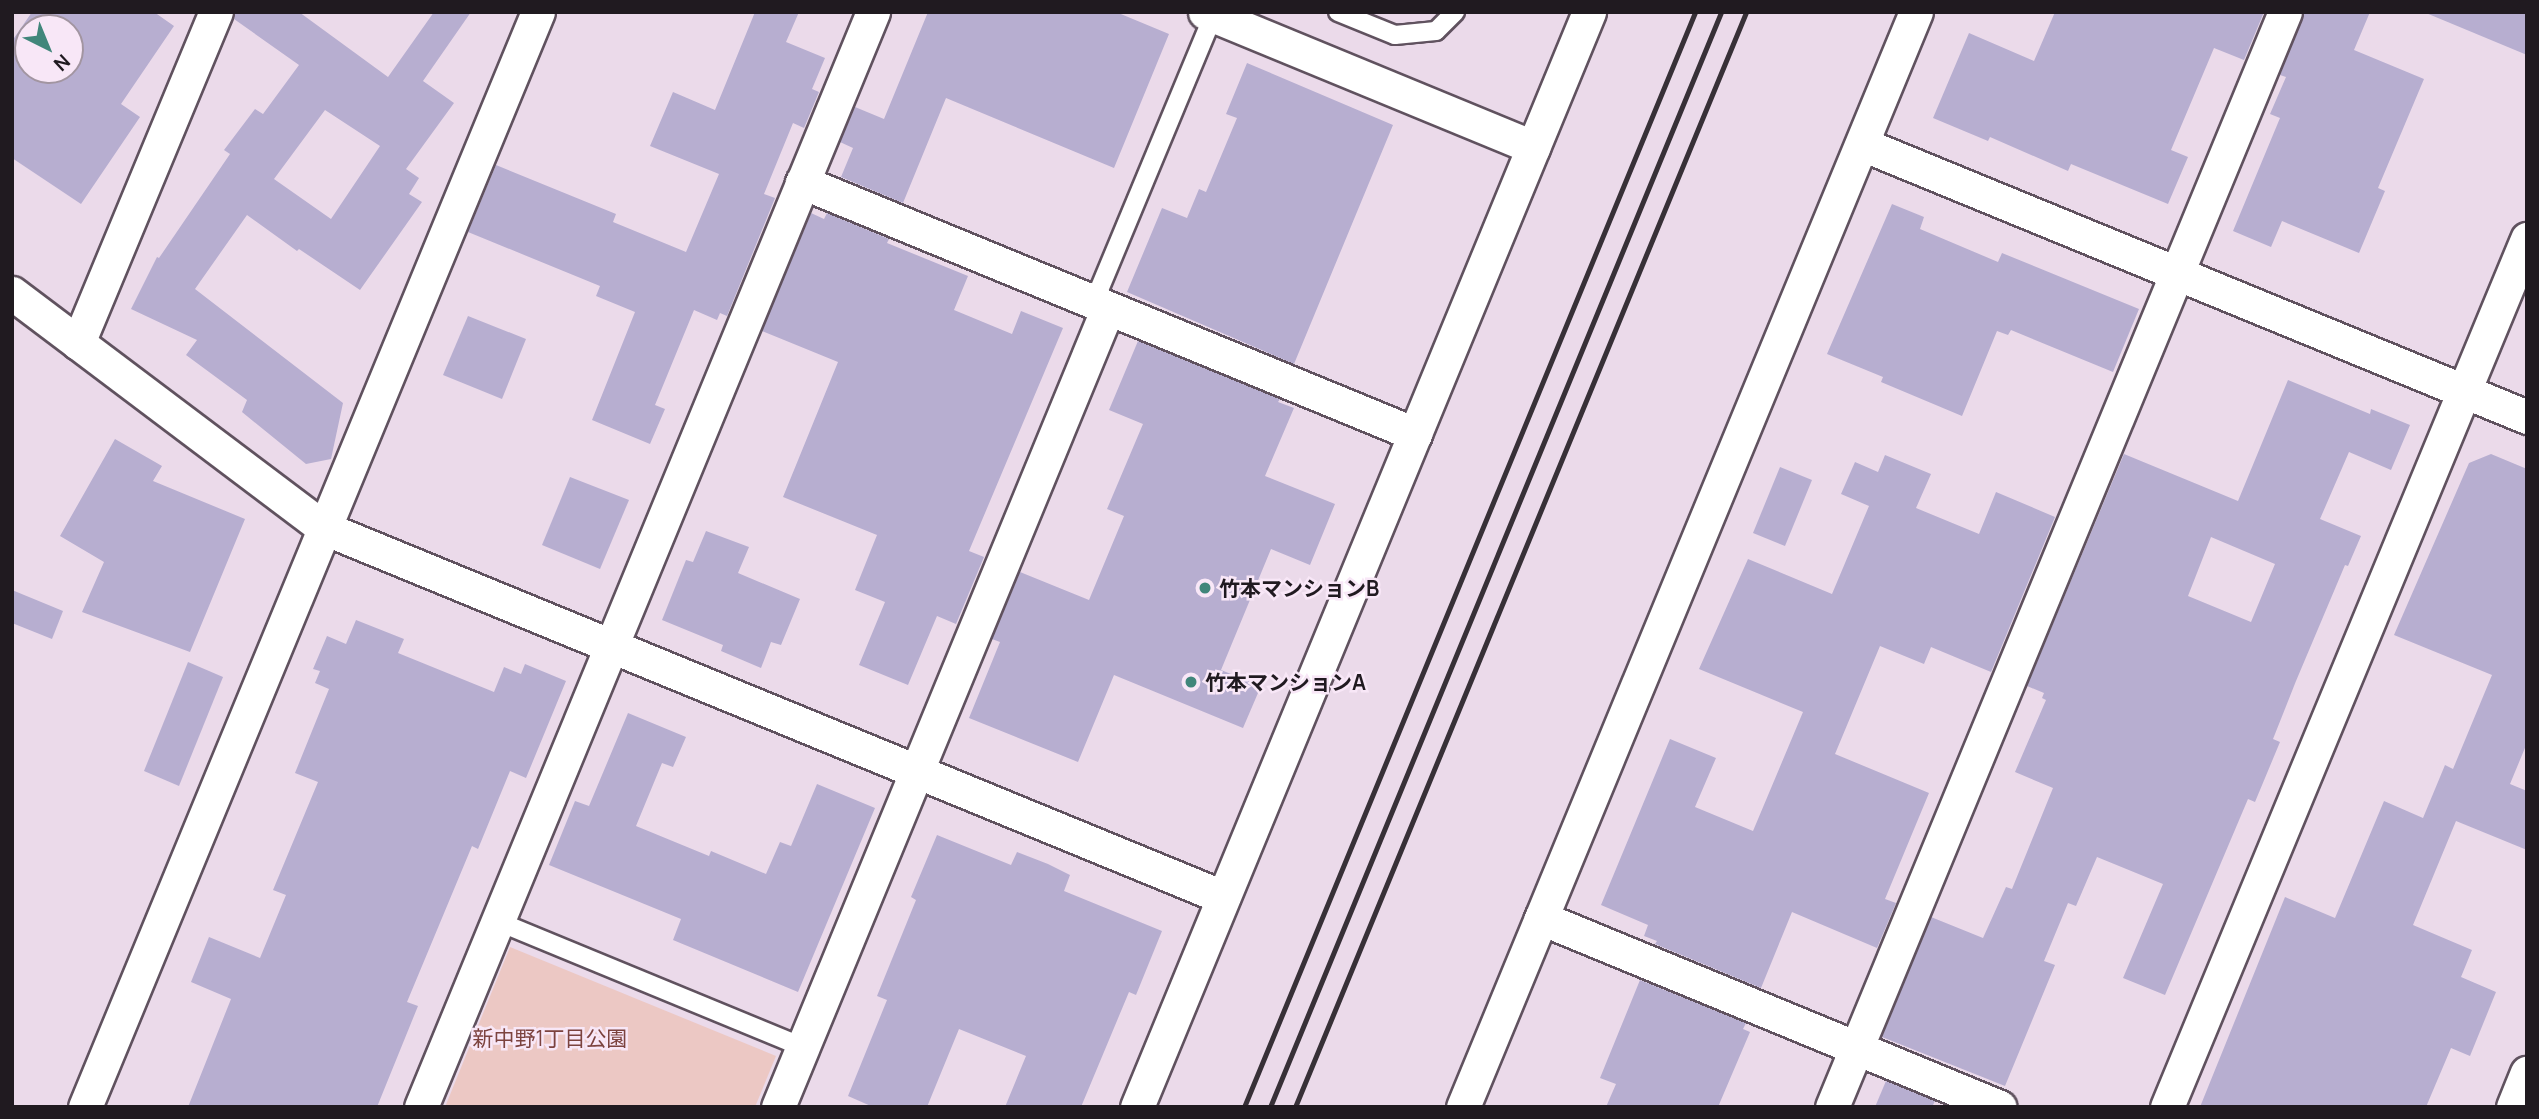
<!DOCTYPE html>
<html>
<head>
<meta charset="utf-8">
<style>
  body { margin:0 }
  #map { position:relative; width:2539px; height:1119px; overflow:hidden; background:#ebdaea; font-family:Manrope,"Noto Sans JP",sans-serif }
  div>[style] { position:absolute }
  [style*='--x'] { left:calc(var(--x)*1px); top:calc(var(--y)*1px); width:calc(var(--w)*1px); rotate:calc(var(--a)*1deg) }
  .green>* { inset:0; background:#ecc8c4 }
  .building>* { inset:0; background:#b7aed0 }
  .roads { filter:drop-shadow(2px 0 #60525f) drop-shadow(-2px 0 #60525f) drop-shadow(0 2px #60525f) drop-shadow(0 -2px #60525f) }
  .service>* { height:18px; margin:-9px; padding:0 9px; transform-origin:9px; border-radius:9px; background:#fff }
  .minor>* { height:33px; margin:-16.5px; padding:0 16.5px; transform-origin:16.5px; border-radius:16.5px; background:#fff }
  .rail>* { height:5px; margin:-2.5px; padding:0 2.5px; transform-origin:2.5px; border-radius:2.5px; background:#373037 }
  .dots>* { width:19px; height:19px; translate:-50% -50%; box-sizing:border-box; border:4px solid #f8e7f7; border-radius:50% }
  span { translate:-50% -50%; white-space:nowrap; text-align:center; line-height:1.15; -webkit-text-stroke:5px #f8e7f7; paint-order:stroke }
  .poi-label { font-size:21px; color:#201a20; font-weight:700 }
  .left { translate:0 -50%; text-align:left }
  .park-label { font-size:21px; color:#7c433f }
  .frame { position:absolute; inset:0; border:14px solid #201a20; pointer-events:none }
  .north { position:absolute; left:14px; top:14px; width:70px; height:70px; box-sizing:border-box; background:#f8e7f7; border:2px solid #a295a1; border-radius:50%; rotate:137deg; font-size:19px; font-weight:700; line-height:28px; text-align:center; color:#201a20 }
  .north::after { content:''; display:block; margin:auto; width:24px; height:32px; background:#41867b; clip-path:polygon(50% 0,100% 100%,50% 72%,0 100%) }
</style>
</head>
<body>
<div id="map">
  <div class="green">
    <div style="clip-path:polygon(510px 947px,776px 1056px,755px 1107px,445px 1107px)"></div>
  </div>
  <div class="building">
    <div style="clip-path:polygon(evenodd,32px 12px,154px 12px,174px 26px,121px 104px,140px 117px,81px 204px,12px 158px,12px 41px,32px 12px,28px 28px,70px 28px,70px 70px,28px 70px,28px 28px)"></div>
    <div style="clip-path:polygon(evenodd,235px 12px,299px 12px,388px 77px,434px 12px,471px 12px,423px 81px,454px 103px,406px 169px,419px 178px,409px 194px,422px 202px,360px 290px,299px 249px,297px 251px,247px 215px,195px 289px,343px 403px,331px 459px,306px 464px,242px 412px,247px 400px,186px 355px,197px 340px,131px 309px,157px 257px,159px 258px,230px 154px,224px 150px,255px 109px,263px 114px,299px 65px,234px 19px,235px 12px,325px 110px,380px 146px,331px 219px,274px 179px,325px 110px)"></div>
    <div style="clip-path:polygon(755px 12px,799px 12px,786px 42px,825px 58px,812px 89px,819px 92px,804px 128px,793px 123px,764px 194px,775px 198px,727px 316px,720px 313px,717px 320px,694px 310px,655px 405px,665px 409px,650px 444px,592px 420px,635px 312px,596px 296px,600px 286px,468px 232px,496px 165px,616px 214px,613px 222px,686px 252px,719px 174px,650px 146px,673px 92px,715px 110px)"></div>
    <div style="clip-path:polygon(928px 12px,1116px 12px,1169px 34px,1114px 168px,946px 98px,903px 203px,841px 177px,853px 148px,840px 142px,855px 107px,884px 119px)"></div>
    <div style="clip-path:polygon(2055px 12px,2264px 12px,2244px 60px,2214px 48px,2171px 150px,2188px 157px,2168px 204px,2071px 164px,2068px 171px,1990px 137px,1988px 141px,1933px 118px,1969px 33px,2034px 61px)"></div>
    <div style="clip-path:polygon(2304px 12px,2370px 12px,2354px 50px,2424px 79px,2378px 188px,2385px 191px,2359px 253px,2282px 221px,2271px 247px,2233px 231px,2280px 118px,2270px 114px,2286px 77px,2280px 75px)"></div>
    <div style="clip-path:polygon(2527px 12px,2527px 55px,2426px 13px,2426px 12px)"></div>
    <div style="clip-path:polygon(1247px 63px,1393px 125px,1294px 364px,1127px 292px,1162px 208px,1187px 218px,1199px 189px,1206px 192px,1237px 118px,1226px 114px)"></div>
    <div style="clip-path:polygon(1892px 204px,1924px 217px,1920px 229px,1998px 262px,2002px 253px,2139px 309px,2113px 372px,2011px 330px,2008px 335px,1997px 331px,1962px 416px,1881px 382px,1883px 377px,1827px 354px)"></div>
    <div style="clip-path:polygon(811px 213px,824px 219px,827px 213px,889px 239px,887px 243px,968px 276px,954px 310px,1012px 334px,1021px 311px,1063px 328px,969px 551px,984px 557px,956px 624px,937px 616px,908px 685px,859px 665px,885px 602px,855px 590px,877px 535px,783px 497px,838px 362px,762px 331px)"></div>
    <div style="clip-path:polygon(468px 316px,526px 339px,502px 399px,443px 375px)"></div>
    <div style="clip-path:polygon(1138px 341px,1280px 399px,1278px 402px,1294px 408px,1265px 476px,1335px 504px,1310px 565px,1271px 549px,1221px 670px,1261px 686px,1243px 728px,1114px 675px,1078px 762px,969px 718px,1000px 642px,992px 639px,1020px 572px,1089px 600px,1124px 516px,1107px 509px,1143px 424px,1109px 410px)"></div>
    <div style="clip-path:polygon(evenodd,2288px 380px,2370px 414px,2371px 409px,2410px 425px,2391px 470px,2349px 452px,2320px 519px,2361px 536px,2348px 566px,2345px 565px,2296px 681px,2273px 739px,2280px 742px,2255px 802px,2248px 799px,2165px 995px,2123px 978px,2163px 884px,2097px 857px,2076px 906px,2068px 903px,2044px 961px,2055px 965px,2005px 1086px,1882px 1037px,1931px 917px,1983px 938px,2006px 887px,2012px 889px,2053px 788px,2015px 772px,2046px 700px,2042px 698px,2044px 693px,2027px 686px,2124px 454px,2238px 501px,2288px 380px,2211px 537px,2275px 564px,2251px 622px,2188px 596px,2211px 537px)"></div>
    <div style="clip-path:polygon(115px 439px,162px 466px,153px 481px,245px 519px,190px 652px,82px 612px,104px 562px,60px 536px)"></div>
    <div style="clip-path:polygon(2491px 454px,2527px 469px,2527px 743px,2510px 784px,2527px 791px,2527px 850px,2456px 821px,2413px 925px,2472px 950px,2461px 977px,2496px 992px,2470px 1056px,2451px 1048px,2426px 1107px,2200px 1107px,2285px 897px,2335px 918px,2384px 801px,2423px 818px,2445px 765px,2453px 769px,2492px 675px,2394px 635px,2469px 463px)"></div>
    <div style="clip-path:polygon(1885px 455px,1931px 474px,1916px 508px,1979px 534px,1996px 492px,2055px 517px,1991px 672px,1931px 647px,1924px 664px,1880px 646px,1835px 754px,1929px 793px,1885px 899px,1896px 903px,1877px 948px,1792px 912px,1761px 988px,1655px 944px,1657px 941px,1644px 936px,1648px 925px,1601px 905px,1670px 739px,1716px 758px,1695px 807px,1753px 831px,1803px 712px,1699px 669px,1748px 559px,1832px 594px,1869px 506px,1841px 494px,1855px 462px,1878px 472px)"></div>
    <div style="clip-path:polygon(1780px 467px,1812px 480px,1785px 546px,1753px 533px)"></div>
    <div style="clip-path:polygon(570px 477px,629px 500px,600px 569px,542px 545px)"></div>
    <div style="clip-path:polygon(706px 531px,749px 547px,738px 573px,800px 599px,781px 645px,771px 642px,761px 668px,721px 651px,723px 645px,662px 620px,686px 560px,693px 562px)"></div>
    <div style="clip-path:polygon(12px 590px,63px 611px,52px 639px,12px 623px)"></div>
    <div style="clip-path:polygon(356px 620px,404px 639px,398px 653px,494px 692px,504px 667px,521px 674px,525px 664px,566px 681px,526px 778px,510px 771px,478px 849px,472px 846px,407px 1002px,418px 1006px,377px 1107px,188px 1107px,231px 999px,191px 982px,209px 937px,260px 958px,286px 895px,273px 890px,318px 782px,295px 773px,329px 689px,315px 683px,320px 671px,313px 669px,327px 636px,346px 644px)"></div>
    <div style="clip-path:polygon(188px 662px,223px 677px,179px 786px,144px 771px)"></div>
    <div style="clip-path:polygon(628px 713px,686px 737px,673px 767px,662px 763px,636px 826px,709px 856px,711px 851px,766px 874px,780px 842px,791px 846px,817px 784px,875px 808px,798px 992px,673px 940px,681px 919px,549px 865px,575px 801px,589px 806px)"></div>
    <div style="clip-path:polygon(937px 835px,1011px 865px,1017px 852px,1048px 864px,1070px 875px,1064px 891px,1162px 931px,1136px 995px,1129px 992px,1081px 1107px,1005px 1107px,1026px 1056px,959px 1029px,927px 1107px,873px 1107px,848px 1096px,887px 1000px,877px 996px,916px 900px,911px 897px)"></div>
    <div style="clip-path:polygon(1640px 980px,1746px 1023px,1743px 1029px,1750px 1032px,1718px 1107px,1606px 1107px,1616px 1084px,1600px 1078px)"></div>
    <div style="clip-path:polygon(1886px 1081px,1935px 1101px,1932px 1107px,1875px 1107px)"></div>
  </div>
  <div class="roads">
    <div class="service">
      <div style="--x:1338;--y:12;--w:61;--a:22"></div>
      <div style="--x:1395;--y:35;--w:41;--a:-5.6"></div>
      <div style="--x:1436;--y:31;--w:27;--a:-45"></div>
      <div style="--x:1094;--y:302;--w:310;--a:-67.4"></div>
      <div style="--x:497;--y:921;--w:331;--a:22.4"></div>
    </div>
    <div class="minor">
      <div style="--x:1205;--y:12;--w:355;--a:22.4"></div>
      <div style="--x:1862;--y:144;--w:719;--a:22.32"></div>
      <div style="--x:802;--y:182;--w:663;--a:22.35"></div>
      <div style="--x:12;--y:293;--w:391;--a:37"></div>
      <div style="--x:324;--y:528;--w:972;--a:22.32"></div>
      <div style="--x:78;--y:343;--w:359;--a:-67.4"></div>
      <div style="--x:1541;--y:918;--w:496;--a:22.4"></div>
      <div style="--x:85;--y:1107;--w:1185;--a:-67.53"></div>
      <div style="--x:421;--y:1107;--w:1185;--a:-67.57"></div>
      <div style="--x:778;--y:1107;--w:864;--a:-67.56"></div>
      <div style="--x:1137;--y:1107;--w:1185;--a:-67.57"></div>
      <div style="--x:1463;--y:1107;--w:1185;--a:-67.53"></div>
      <div style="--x:1832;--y:1107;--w:1185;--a:-67.53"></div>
      <div style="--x:2167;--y:1107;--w:940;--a:-67.47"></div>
      <div style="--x:2513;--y:1107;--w:37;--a:-68"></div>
    </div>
  </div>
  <div class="rail">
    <div style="--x:1244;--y:1107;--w:1184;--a:-67.61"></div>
    <div style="--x:1270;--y:1107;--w:1184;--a:-67.61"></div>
    <div style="--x:1295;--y:1107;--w:1184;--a:-67.61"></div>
  </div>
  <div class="dots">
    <div style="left:1205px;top:588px;background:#41867b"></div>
    <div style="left:1191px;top:682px;background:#41867b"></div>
  </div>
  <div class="poi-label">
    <span class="left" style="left:1219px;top:588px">竹本マンションB</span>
    <span class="left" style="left:1205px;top:682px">竹本マンションA</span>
  </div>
  <div class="park-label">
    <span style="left:550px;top:1038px">新中野1丁目公園</span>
  </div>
  <div class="frame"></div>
  <div class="north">N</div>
</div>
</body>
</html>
